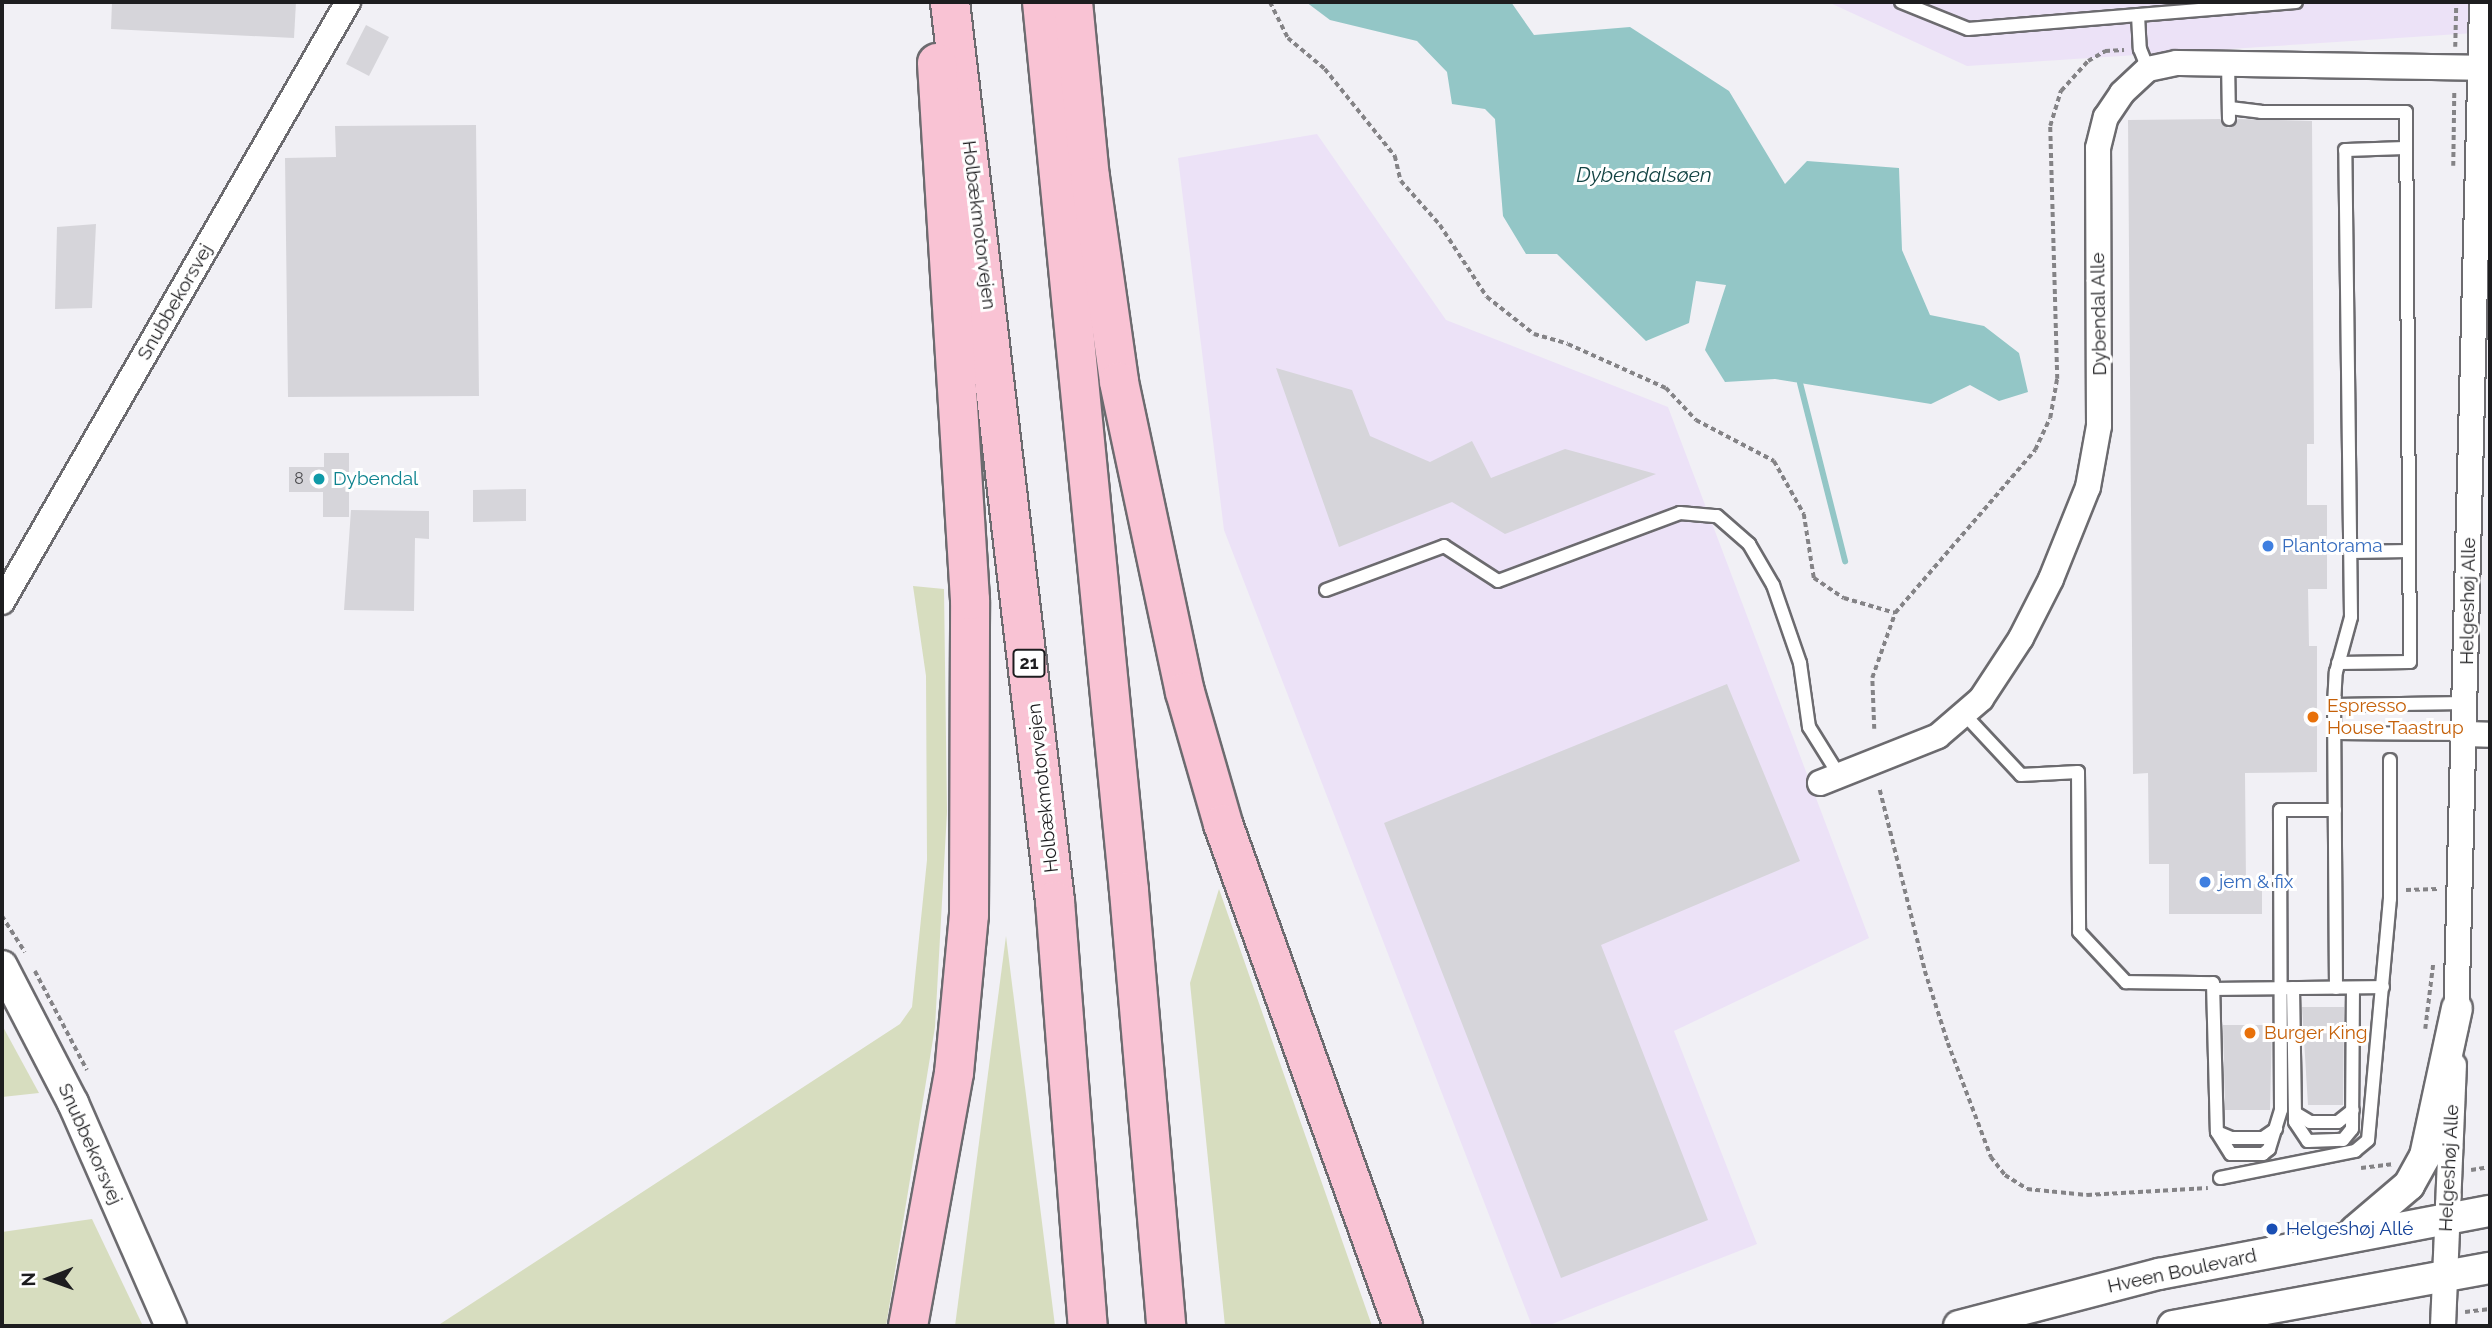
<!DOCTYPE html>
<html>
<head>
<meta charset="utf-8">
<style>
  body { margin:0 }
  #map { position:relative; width:2492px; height:1328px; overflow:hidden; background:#f1f0f5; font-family:Raleway,sans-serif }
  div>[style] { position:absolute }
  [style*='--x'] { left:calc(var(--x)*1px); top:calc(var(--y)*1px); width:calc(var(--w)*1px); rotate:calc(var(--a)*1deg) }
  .industrial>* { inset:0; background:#ece2f7 }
  .green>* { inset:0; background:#d7ddbf }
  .water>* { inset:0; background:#93c6c6 }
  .stream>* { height:6px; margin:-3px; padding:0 3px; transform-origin:3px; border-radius:3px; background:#93c6c6 }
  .building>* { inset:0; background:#d6d5da }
  .path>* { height:3.5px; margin-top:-1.75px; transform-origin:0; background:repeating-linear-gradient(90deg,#848386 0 5px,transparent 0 8.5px) }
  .roads { filter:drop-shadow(2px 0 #6c6b6f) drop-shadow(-2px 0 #6c6b6f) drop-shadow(0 2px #6c6b6f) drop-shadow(0 -2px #6c6b6f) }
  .service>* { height:12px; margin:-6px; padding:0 6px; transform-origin:6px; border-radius:6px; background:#fff }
  .minor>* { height:24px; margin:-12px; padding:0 12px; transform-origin:12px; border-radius:12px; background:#fff }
  .tertiary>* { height:30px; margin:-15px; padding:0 15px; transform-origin:15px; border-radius:15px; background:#fff }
  .motorway>* { height:38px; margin:-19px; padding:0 19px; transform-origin:19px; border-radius:19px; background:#f9c3d4 }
  .dots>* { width:19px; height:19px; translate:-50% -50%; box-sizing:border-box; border:4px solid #fff; border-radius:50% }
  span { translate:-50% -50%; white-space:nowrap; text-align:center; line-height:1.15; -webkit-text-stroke:6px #fff; paint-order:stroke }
  .number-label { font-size:16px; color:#4b4b4e }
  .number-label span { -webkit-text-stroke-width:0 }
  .shield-label span { padding:2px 5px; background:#fff; border:2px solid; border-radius:5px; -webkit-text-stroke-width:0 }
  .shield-label { font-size:18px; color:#1d1d1f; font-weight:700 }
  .street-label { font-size:19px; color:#1d1d1f }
  .culture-label { font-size:19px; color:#0d838f }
  .left { translate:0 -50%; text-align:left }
  .shop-label { font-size:19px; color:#366cbe }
  .food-label { font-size:19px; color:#c56008 }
  .transit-label { font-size:19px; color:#164399 }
  .water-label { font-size:21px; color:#134343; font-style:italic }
  .frame { position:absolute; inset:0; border:4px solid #1d1d1f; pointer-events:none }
  .north { position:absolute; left:14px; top:1244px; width:70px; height:70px; -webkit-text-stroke:5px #fff; paint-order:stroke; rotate:269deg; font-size:19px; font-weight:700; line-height:28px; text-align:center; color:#1d1d1f }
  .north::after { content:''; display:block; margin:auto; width:24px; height:32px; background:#1d1d1f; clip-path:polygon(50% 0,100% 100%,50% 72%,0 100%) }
</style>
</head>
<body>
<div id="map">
  <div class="industrial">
    <div style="clip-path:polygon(1828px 2px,2490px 2px,2490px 32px,1967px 66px)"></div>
    <div style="clip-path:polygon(1317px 134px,1446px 320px,1668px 407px,1869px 938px,1674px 1031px,1757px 1244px,1547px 1326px,1532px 1326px,1224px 530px,1178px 158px)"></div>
  </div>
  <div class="green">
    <div style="clip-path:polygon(913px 586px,944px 589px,947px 812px,935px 1027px,886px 1326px,437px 1326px,900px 1024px,912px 1007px,927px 860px,926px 676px)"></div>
    <div style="clip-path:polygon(1219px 889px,1372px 1326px,1225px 1326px,1190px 983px)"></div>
    <div style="clip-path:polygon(1006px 936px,1055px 1326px,955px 1326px)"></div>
    <div style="clip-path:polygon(2px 1025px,39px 1093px,2px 1097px)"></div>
    <div style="clip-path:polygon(92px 1219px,143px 1326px,2px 1326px,2px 1232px)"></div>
  </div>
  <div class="water">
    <div style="clip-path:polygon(1306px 2px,1511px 2px,1534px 35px,1630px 27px,1729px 91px,1785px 184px,1807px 161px,1899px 168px,1902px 250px,1930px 315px,1984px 326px,2019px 353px,2028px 392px,1999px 401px,1970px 385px,1931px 404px,1775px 379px,1725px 382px,1705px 350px,1726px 285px,1696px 281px,1689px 323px,1646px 341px,1557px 254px,1526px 254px,1503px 216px,1495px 119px,1485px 109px,1452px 104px,1447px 72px,1417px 41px,1330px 20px)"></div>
  </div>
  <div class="stream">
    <div style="--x:1800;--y:383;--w:184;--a:75.8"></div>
  </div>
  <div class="building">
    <div style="clip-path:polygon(112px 2px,296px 2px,294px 38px,111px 29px)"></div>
    <div style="clip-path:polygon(366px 25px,389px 37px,369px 76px,346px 64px)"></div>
    <div style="clip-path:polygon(2220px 119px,2228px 128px,2238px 119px,2312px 121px,2314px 444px,2307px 444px,2307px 505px,2327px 505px,2327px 589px,2308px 589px,2309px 646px,2317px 646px,2317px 772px,2245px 773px,2246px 884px,2262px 884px,2262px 914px,2169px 914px,2169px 864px,2149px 864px,2148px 773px,2133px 774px,2128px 120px)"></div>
    <div style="clip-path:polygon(476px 125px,479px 396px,288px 397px,285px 158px,336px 157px,335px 126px)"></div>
    <div style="clip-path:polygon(96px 224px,92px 308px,55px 309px,57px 227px)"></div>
    <div style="clip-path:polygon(1276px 368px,1352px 390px,1370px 436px,1430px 462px,1472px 441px,1491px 478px,1565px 449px,1656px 474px,1505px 534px,1452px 502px,1339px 547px)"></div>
    <div style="clip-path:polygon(324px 453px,349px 453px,349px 517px,323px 517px,323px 492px,289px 492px,289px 467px,324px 467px)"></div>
    <div style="clip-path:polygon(526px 489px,526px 521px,473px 522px,473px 490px)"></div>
    <div style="clip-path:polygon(351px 510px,429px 511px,429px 539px,415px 538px,414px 611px,344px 610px)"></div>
    <div style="clip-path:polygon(1727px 684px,1800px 861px,1601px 945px,1708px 1220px,1561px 1278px,1384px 823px)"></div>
    <div style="clip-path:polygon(2302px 1007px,2344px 1007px,2343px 1105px,2308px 1105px)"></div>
    <div style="clip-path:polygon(2223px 1025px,2272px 1025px,2270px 1110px,2225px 1110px)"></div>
  </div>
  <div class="path">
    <div style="--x:1270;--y:2;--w:40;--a:63.4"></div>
    <div style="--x:1288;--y:38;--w:48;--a:40"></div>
    <div style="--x:1325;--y:69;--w:112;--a:51.2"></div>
    <div style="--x:1395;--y:156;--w:26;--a:77"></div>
    <div style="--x:1401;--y:181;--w:59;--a:48.4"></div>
    <div style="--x:1440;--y:225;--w:86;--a:56.9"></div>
    <div style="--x:1487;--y:297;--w:60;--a:38.2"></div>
    <div style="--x:1534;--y:334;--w:35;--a:16"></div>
    <div style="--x:1568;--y:344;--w:107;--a:24.2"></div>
    <div style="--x:1666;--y:388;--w:44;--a:46.8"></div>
    <div style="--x:1696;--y:420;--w:88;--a:27.7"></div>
    <div style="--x:1774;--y:461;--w:61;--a:60.5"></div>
    <div style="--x:1804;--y:514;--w:65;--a:81.1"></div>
    <div style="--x:1814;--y:578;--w:36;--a:34"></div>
    <div style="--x:1844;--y:598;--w:53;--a:16.4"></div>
    <div style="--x:2455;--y:47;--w:45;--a:-88.7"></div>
    <div style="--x:2453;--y:166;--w:76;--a:-89.2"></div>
    <div style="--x:1874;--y:729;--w:51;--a:-92.2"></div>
    <div style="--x:1872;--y:678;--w:69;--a:-70.5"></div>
    <div style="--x:1895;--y:613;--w:215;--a:-49.3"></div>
    <div style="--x:2035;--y:450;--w:35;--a:-65"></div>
    <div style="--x:2050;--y:418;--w:40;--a:-80"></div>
    <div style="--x:2057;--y:379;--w:253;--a:-91.6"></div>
    <div style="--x:2050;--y:126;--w:37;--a:-73"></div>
    <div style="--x:2061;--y:91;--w:40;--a:-48"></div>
    <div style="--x:2088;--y:61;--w:20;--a:-30"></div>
    <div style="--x:2105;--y:51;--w:19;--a:-3"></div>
    <div style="--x:1880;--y:790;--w:187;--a:76"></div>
    <div style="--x:1925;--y:971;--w:76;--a:72.3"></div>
    <div style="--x:1948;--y:1043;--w:122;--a:69.3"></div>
    <div style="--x:1991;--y:1157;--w:23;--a:52"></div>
    <div style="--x:2005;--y:1175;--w:26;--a:32"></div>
    <div style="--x:2027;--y:1189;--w:60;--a:5.7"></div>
    <div style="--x:2087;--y:1195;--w:121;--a:-3.3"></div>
    <div style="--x:2406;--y:890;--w:31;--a:-2"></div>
    <div style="--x:2;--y:916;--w:43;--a:57.4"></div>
    <div style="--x:35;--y:971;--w:112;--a:62.3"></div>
    <div style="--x:2425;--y:1029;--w:65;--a:-83"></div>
    <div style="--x:2361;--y:1168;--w:31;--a:-7"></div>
    <div style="--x:2471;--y:1170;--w:19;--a:-9"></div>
    <div style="--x:2465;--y:1312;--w:25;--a:-7"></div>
  </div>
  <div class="roads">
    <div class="service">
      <div style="--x:1901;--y:2;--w:72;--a:21.9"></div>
      <div style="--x:1968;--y:29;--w:329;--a:-4.7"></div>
      <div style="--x:2138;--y:15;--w:34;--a:87"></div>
      <div style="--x:2140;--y:49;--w:22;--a:68"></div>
      <div style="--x:2228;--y:61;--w:58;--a:89"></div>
      <div style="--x:2230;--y:108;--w:31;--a:7"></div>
      <div style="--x:2261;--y:112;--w:145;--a:0"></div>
      <div style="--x:2406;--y:112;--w:550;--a:89.58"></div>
      <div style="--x:2410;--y:662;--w:72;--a:179.2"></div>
      <div style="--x:2350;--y:552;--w:59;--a:-1"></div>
      <div style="--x:1326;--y:590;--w:126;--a:-20.4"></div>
      <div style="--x:1444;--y:546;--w:64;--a:32.9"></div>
      <div style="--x:1498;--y:581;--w:194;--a:-20.5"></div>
      <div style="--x:1680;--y:513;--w:37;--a:5"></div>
      <div style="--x:1717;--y:516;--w:43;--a:41.2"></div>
      <div style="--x:1749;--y:544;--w:48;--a:59.7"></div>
      <div style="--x:1773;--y:585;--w:83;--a:70.9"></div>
      <div style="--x:1800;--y:663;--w:65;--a:82"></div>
      <div style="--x:1809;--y:727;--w:57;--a:58"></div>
      <div style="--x:2334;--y:705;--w:132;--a:-0.9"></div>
      <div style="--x:1964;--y:714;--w:83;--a:46.9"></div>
      <div style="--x:2021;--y:775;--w:57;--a:-3"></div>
      <div style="--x:2078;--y:772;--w:160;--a:89.6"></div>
      <div style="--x:2079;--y:932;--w:69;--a:46.8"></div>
      <div style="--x:2126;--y:982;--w:87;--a:0.7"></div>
      <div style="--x:2213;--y:983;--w:149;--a:88.5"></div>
      <div style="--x:2217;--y:1132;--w:26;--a:58"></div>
      <div style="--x:2231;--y:1154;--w:32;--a:0"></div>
      <div style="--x:2263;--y:1154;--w:8;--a:-40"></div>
      <div style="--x:2269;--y:1149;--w:41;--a:-72.9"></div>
      <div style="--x:2281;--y:1110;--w:300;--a:-90.2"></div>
      <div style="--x:2280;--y:810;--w:55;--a:0"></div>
      <div style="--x:2335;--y:733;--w:131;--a:0.4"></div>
      <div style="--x:2293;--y:988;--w:134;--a:89.1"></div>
      <div style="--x:2295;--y:1122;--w:23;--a:56"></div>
      <div style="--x:2308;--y:1141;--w:35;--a:-2"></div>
      <div style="--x:2343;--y:1140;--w:14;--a:-51"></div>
      <div style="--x:2352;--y:1129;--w:141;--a:-89.6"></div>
      <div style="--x:2336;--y:988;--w:283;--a:-90.4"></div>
      <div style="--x:2334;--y:705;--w:33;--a:-87"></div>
      <div style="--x:2336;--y:672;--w:57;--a:-74.7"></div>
      <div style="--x:2351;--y:617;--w:467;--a:-90.7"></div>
      <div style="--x:2345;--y:150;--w:61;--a:-1.9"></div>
      <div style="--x:2216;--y:989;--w:167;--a:-0.7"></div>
      <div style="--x:2295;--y:1113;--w:17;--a:31"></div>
      <div style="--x:2310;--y:1122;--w:28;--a:0"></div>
      <div style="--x:2338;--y:1122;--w:19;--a:-39"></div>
      <div style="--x:2217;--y:1132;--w:15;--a:23"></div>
      <div style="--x:2231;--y:1138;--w:32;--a:0"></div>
      <div style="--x:2263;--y:1138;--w:16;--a:-35"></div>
      <div style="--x:2220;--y:1178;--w:138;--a:-11.3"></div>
      <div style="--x:2355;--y:1151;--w:17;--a:-40"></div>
      <div style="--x:2368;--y:1140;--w:242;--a:-84.8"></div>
      <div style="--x:2390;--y:899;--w:139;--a:-90"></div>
    </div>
    <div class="minor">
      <div style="--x:2;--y:602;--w:693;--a:-60.03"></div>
      <div style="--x:2466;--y:734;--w:24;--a:2"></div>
      <div style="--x:1820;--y:783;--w:127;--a:-21.7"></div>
      <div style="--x:1938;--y:736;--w:57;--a:-40.7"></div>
      <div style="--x:1981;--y:699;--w:73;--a:-56.7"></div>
      <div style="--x:2021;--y:638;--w:66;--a:-63"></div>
      <div style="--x:2051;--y:579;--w:99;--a:-68.1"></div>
      <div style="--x:2088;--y:487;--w:62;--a:-79.8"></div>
      <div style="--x:2099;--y:426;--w:278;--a:-90.2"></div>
      <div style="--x:2098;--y:148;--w:32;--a:-76"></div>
      <div style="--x:2106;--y:117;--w:29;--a:-56"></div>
      <div style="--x:2122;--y:93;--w:35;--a:-43"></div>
      <div style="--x:2148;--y:69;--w:29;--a:-12"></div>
      <div style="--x:2176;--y:63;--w:314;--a:0.9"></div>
      <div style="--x:2456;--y:1025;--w:1023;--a:-88.54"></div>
      <div style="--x:2443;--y:1326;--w:261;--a:-87.6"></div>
    </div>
    <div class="tertiary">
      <div style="--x:2;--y:966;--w:154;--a:62.6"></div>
      <div style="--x:73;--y:1103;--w:244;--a:66.3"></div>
      <div style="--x:2355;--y:1231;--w:71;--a:-40.4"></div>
      <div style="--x:2409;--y:1185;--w:33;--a:-61"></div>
      <div style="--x:2425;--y:1156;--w:151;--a:-77.8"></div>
      <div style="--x:1959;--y:1326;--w:207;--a:-14.6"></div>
      <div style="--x:2159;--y:1274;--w:337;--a:-10.8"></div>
      <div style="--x:2173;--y:1326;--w:322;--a:-10.4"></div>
    </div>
    <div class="motorway">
      <div style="--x:950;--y:2;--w:905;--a:83.34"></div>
      <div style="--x:1055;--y:901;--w:426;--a:85.6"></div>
      <div style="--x:1042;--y:2;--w:893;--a:84.41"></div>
      <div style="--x:1129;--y:891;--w:437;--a:85.1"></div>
      <div style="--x:1073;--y:2;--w:176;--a:84.5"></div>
      <div style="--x:1090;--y:177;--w:207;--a:81.9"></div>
      <div style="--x:1119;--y:382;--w:317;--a:78"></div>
      <div style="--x:1185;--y:692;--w:137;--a:73.9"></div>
      <div style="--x:1223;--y:824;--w:533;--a:70.27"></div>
      <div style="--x:908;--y:1326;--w:257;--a:-79.7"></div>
      <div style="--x:954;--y:1073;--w:159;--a:-84.6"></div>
      <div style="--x:969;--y:915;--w:315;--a:-89.8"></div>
      <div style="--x:970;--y:600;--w:538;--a:-93.52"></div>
    </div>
  </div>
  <div class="dots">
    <div style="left:319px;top:479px;background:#0f9aa8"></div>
    <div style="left:2268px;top:546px;background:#3f7fe0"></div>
    <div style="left:2313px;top:717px;background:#e8710a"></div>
    <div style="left:2205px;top:882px;background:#3f7fe0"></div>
    <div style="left:2250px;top:1033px;background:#e8710a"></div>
    <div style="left:2272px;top:1229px;background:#1a4fb4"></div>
  </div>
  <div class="number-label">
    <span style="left:299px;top:479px">8</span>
  </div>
  <div class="shield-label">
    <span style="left:1029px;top:663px">21</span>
  </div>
  <div class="street-label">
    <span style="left:979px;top:225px;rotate:83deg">Holbækmotorvejen</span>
    <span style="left:175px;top:302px;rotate:-60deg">Snubbekorsvej</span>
    <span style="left:2099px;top:314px;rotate:-91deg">Dybendal Alle</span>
    <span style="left:2468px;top:601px;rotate:-89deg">Helgeshøj Alle</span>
    <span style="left:1043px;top:788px;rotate:-96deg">Holbækmotorvejen</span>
    <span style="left:90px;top:1144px;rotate:66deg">Snubbekorsvej</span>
    <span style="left:2449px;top:1168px;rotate:-87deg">Helgeshøj Alle</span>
    <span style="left:2182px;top:1271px;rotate:-12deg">Hveen Boulevard</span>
  </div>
  <div class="culture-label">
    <span class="left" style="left:333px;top:479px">Dybendal</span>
  </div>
  <div class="shop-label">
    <span class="left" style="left:2282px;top:546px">Plantorama</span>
    <span class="left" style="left:2219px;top:882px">jem &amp; fix</span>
  </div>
  <div class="food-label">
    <span class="left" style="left:2327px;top:717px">Espresso<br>House Taastrup</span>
    <span class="left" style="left:2264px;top:1033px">Burger King</span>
  </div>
  <div class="transit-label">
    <span class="left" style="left:2286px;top:1229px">Helgeshøj Allé</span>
  </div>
  <div class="water-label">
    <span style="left:1644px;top:175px">Dybendalsøen</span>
  </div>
  <div class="frame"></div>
  <div class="north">N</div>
</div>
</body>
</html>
